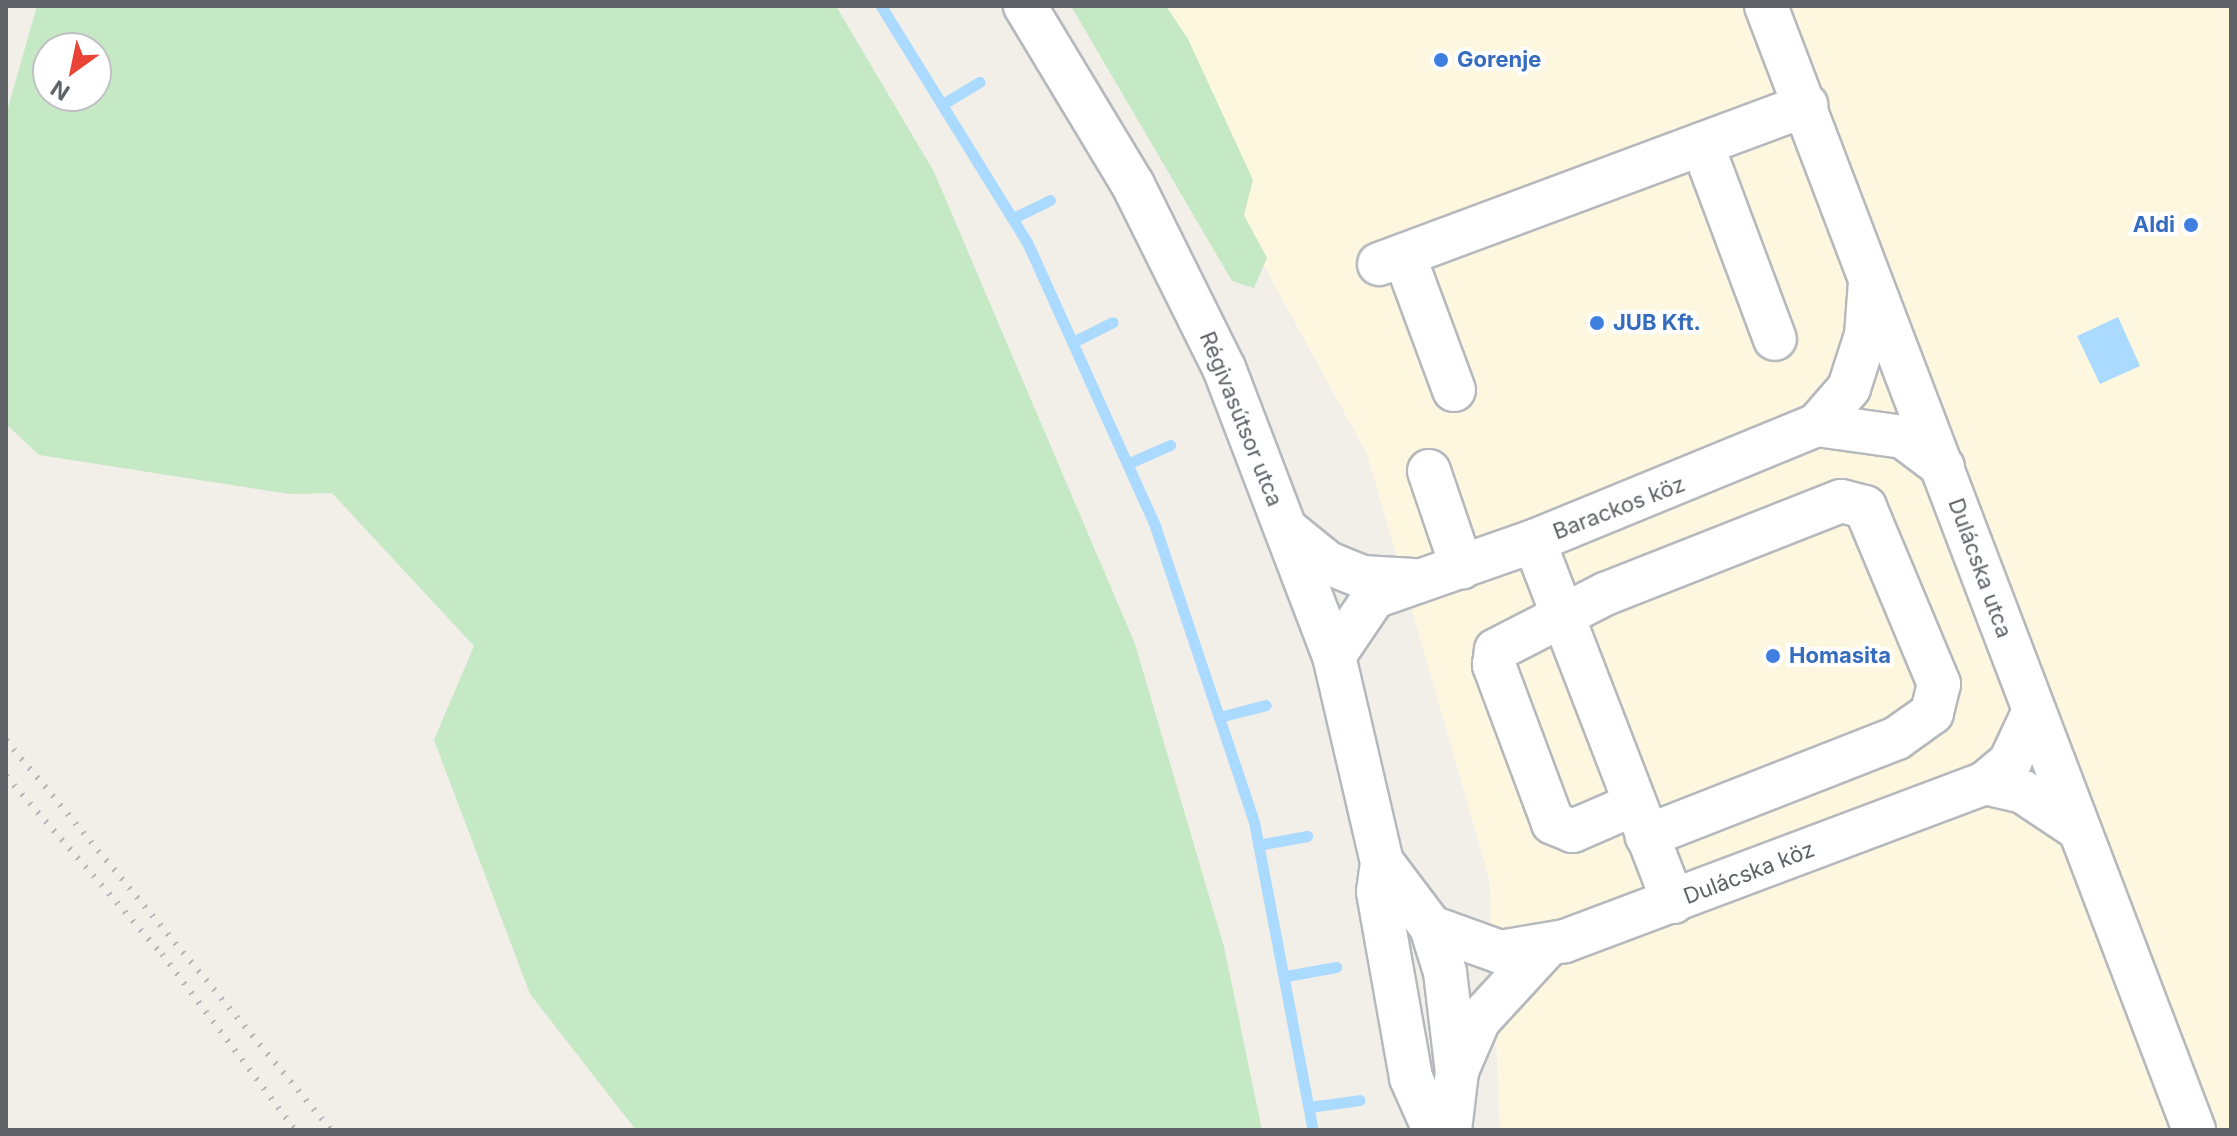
<!DOCTYPE html>
<html>
<head>
<meta charset="utf-8">
<style>
  body { margin:0 }
  #map { position:relative; width:2237px; height:1136px; overflow:hidden; background:#f1efe8; font-family:Inter,sans-serif }
  div>[style] { position:absolute }
  [style*='--x'] { left:calc(var(--x)*1px); top:calc(var(--y)*1px); width:calc(var(--w)*1px); rotate:calc(var(--a)*1deg) }
  .commercial>* { inset:0; background:#fef7e0 }
  .green>* { inset:0; background:#c5e8c5 }
  .water>* { inset:0; background:#aadaff }
  .stream>* { height:11px; margin:-5.5px; padding:0 5.5px; transform-origin:5.5px; border-radius:5.5px; background:#aadaff }
  .roads { filter:drop-shadow(2px 0 #b5b8bc) drop-shadow(-2px 0 #b5b8bc) drop-shadow(0 2px #b5b8bc) drop-shadow(0 -2px #b5b8bc) }
  .minor>* { height:42px; margin:-21px; padding:0 21px; transform-origin:21px; border-radius:21px; background:#fff }
  .rail>* { height:6px; margin-top:-3px; transform-origin:0; background:repeating-linear-gradient(90deg,#b6b7b8 0 2px,transparent 0 12px) }
  .dots>* { width:22px; height:22px; translate:-50% -50%; box-sizing:border-box; border:4px solid #fff; border-radius:50% }
  span { translate:-50% -50%; white-space:nowrap; text-align:center; line-height:1.15; -webkit-text-stroke:8px #fff; paint-order:stroke }
  .shop-label { font-size:22px; color:#366cbe; font-weight:700 }
  .left { translate:0 -50%; text-align:left }
  .right { translate:-100% -50%; text-align:right }
  .street-label { font-size:22px; color:#5f6368 }
  .frame { position:absolute; inset:0; border:8px solid #5f6368; pointer-events:none }
  .north { position:absolute; left:32px; top:32px; width:80px; height:80px; box-sizing:border-box; background:#fff; border:2px solid #bfc1c3; border-radius:50%; rotate:213deg; font-size:22px; font-weight:700; line-height:32px; text-align:center; color:#5f6368 }
  .north::after { content:''; display:block; margin:auto; width:28px; height:36px; background:#ea4335; clip-path:polygon(50% 0,100% 100%,50% 72%,0 100%) }
</style>
</head>
<body>
<div id="map">
  <div class="commercial">
    <div style="clip-path:polygon(1122px 6px,2231px 6px,2231px 1130px,1500px 1130px,1489px 878px,1367px 454px)"></div>
  </div>
  <div class="green">
    <div style="clip-path:polygon(evenodd,37px 6px,836px 6px,934px 172px,1135px 644px,1224px 947px,1262px 1130px,636px 1130px,530px 994px,434px 740px,474px 646px,332px 493px,290px 494px,39px 455px,6px 424px,6px 115px,37px 6px,96px 48px,96px 96px,48px 96px,48px 48px,96px 48px)"></div>
    <div style="clip-path:polygon(1071px 6px,1166px 6px,1188px 39px,1253px 180px,1244px 215px,1267px 258px,1254px 288px,1232px 281px)"></div>
  </div>
  <div class="water">
    <div style="clip-path:polygon(2118px 317px,2140px 366px,2100px 384px,2077px 336px)"></div>
  </div>
  <div class="stream">
    <div style="--x:881;--y:6;--w:278;--a:58.3"></div>
    <div style="--x:1027;--y:242;--w:312;--a:65.7"></div>
    <div style="--x:1155;--y:526;--w:312;--a:71.5"></div>
    <div style="--x:1254;--y:822;--w:314;--a:79.2"></div>
    <div style="--x:946;--y:102;--w:39;--a:-31"></div>
    <div style="--x:1013;--y:218;--w:41;--a:-25.9"></div>
    <div style="--x:1075;--y:341;--w:42;--a:-26.6"></div>
    <div style="--x:1129;--y:463;--w:45;--a:-23.7"></div>
    <div style="--x:1223;--y:716;--w:44;--a:-14.3"></div>
    <div style="--x:1258;--y:845;--w:50;--a:-10.4"></div>
    <div style="--x:1286;--y:976;--w:51;--a:-10.2"></div>
    <div style="--x:1309;--y:1107;--w:51;--a:-7.8"></div>
  </div>
  <div class="roads">
    <div class="minor">
      <div style="--x:1025;--y:6;--w:209;--a:58.9"></div>
      <div style="--x:1133;--y:185;--w:204;--a:63.6"></div>
      <div style="--x:1224;--y:368;--w:308;--a:69.1"></div>
      <div style="--x:1334;--y:656;--w:212;--a:76.9"></div>
      <div style="--x:1382;--y:862;--w:81;--a:53"></div>
      <div style="--x:1431;--y:927;--w:47;--a:72.7"></div>
      <div style="--x:1445;--y:972;--w:101;--a:83.2"></div>
      <div style="--x:1457;--y:1072;--w:58;--a:96.9"></div>
      <div style="--x:1766;--y:6;--w:1203;--a:69.15"></div>
      <div style="--x:1702;--y:144;--w:208;--a:69.5"></div>
      <div style="--x:1404;--y:255;--w:144;--a:69.7"></div>
      <div style="--x:1379;--y:264;--w:456;--a:-20.4"></div>
      <div style="--x:1817;--y:425;--w:87;--a:7.9"></div>
      <div style="--x:1903;--y:437;--w:50;--a:36.9"></div>
      <div style="--x:1429;--y:471;--w:102;--a:71.2"></div>
      <div style="--x:1286;--y:529;--w:54;--a:39"></div>
      <div style="--x:1328;--y:563;--w:37;--a:22"></div>
      <div style="--x:1362;--y:577;--w:51;--a:3.4"></div>
      <div style="--x:1534;--y:541;--w:387;--a:68.9"></div>
      <div style="--x:1334;--y:656;--w:71;--a:-55.9"></div>
      <div style="--x:1374;--y:597;--w:170;--a:-19.3"></div>
      <div style="--x:1534;--y:541;--w:306;--a:-22.3"></div>
      <div style="--x:1817;--y:425;--w:49;--a:-49.1"></div>
      <div style="--x:1849;--y:388;--w:56;--a:-72.2"></div>
      <div style="--x:1866;--y:335;--w:53;--a:-85.7"></div>
      <div style="--x:1985;--y:783;--w:39;--a:13"></div>
      <div style="--x:2023;--y:792;--w:65;--a:33.7"></div>
      <div style="--x:1635;--y:804;--w:68;--a:156.5"></div>
      <div style="--x:1573;--y:831;--w:22;--a:-158"></div>
      <div style="--x:1553;--y:823;--w:169;--a:-110.5"></div>
      <div style="--x:1494;--y:665;--w:15;--a:-82"></div>
      <div style="--x:1496;--y:650;--w:123;--a:-27.2"></div>
      <div style="--x:1605;--y:594;--w:254;--a:-21.5"></div>
      <div style="--x:1841;--y:501;--w:25;--a:14"></div>
      <div style="--x:1865;--y:507;--w:192;--a:67.3"></div>
      <div style="--x:1939;--y:684;--w:30;--a:104"></div>
      <div style="--x:1932;--y:713;--w:43;--a:144.5"></div>
      <div style="--x:1897;--y:738;--w:269;--a:158.6"></div>
      <div style="--x:1382;--y:863;--w:29;--a:98"></div>
      <div style="--x:1378;--y:892;--w:189;--a:79.9"></div>
      <div style="--x:1411;--y:1078;--w:57;--a:66.1"></div>
      <div style="--x:1431;--y:927;--w:73;--a:19.9"></div>
      <div style="--x:1500;--y:952;--w:66;--a:-9.6"></div>
      <div style="--x:1565;--y:941;--w:449;--a:-20.6"></div>
      <div style="--x:1985;--y:783;--w:33;--a:-40"></div>
      <div style="--x:2010;--y:762;--w:52;--a:-64.9"></div>
      <div style="--x:1457;--y:1071;--w:56;--a:-66.7"></div>
      <div style="--x:1479;--y:1020;--w:102;--a:-47.4"></div>
    </div>
  </div>
  <div class="rail">
    <div style="--x:6;--y:740;--w:508;--a:50.19"></div>
    <div style="--x:6;--y:776;--w:237;--a:48.8"></div>
    <div style="--x:162;--y:954;--w:221;--a:52.9"></div>
  </div>
  <div class="dots">
    <div style="left:1441px;top:60px;background:#3f7fe0"></div>
    <div style="left:2191px;top:225px;background:#3f7fe0"></div>
    <div style="left:1597px;top:323px;background:#3f7fe0"></div>
    <div style="left:1773px;top:656px;background:#3f7fe0"></div>
  </div>
  <div class="shop-label">
    <span class="left" style="left:1457px;top:60px">Gorenje</span>
    <span class="right" style="left:2175px;top:225px">Aldi</span>
    <span class="left" style="left:1613px;top:323px">JUB Kft.</span>
    <span class="left" style="left:1789px;top:656px">Homasita</span>
  </div>
  <div class="street-label">
    <span style="left:1241px;top:419px;rotate:68deg">Régivasútsor utca</span>
    <span style="left:1619px;top:508px;rotate:-21deg">Barackos köz</span>
    <span style="left:1980px;top:568px;rotate:70deg">Dulácska utca</span>
    <span style="left:1749px;top:873px;rotate:-21deg">Dulácska köz</span>
  </div>
  <div class="frame"></div>
  <div class="north">N</div>
</div>
</body>
</html>
